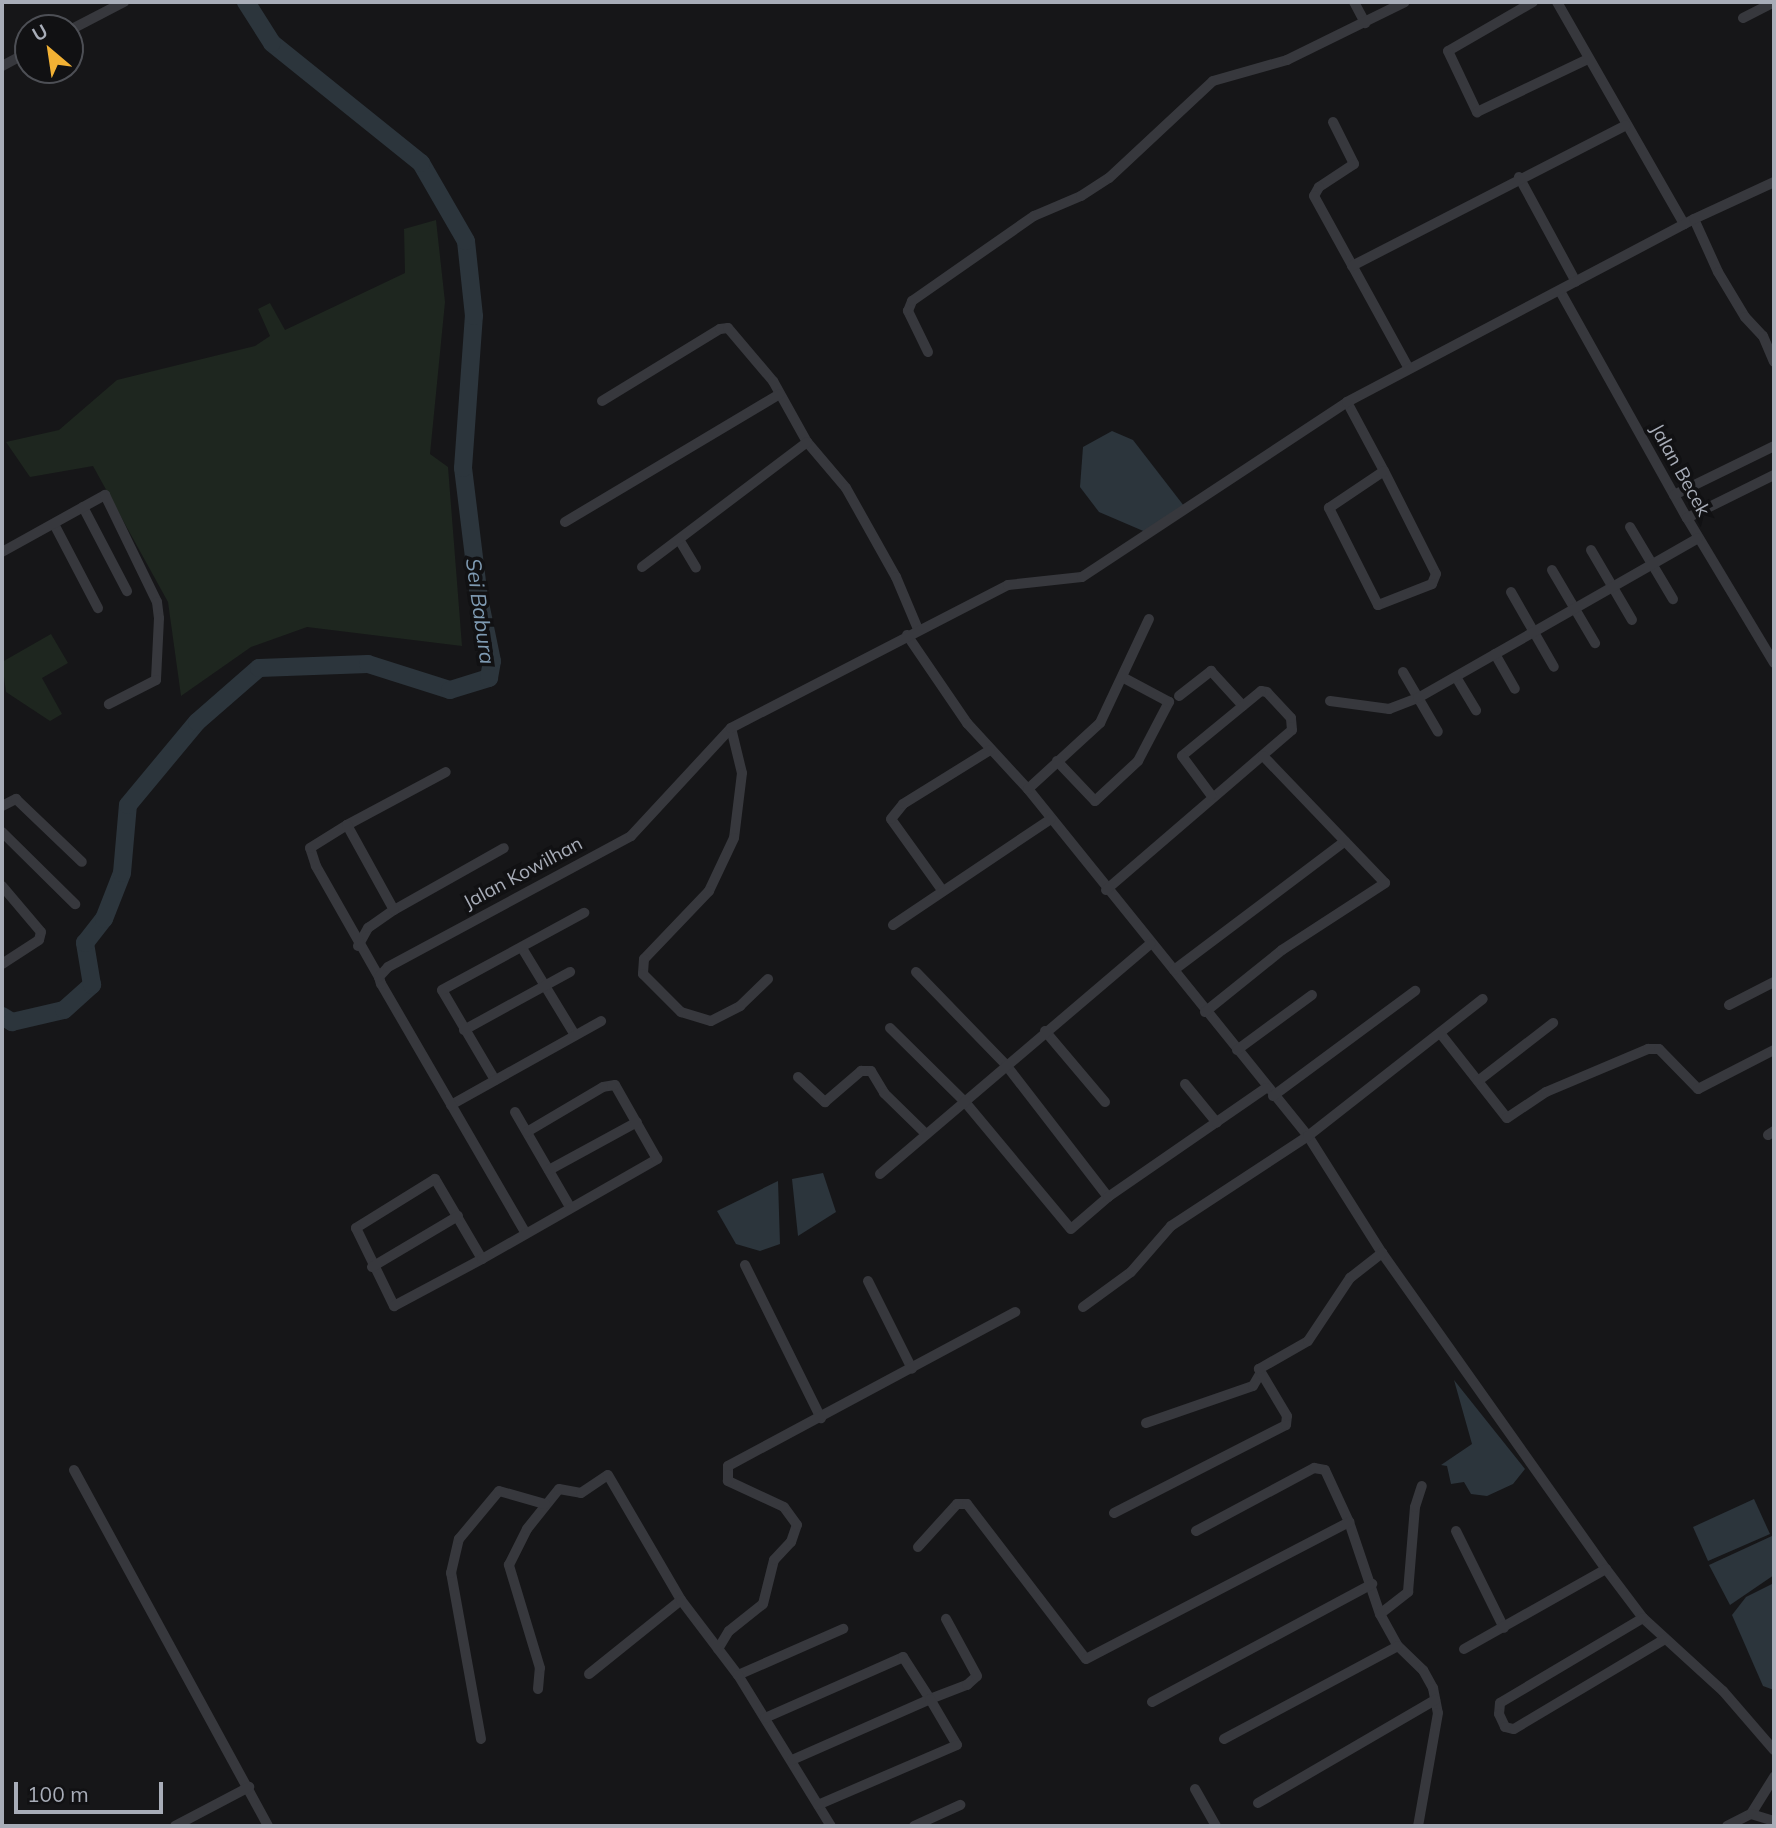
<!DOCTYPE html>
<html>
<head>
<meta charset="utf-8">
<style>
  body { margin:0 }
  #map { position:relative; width:1776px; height:1828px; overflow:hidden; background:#161618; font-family:Mulish,sans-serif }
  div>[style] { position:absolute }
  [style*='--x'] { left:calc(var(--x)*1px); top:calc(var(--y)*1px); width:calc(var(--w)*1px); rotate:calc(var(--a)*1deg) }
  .green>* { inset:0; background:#1e261f }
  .water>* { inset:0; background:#2c353c }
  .river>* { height:18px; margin:-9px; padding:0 9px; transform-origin:9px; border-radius:9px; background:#2c353c }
  .minor>* { height:10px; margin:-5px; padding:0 5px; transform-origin:5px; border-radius:5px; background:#37383d }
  span { translate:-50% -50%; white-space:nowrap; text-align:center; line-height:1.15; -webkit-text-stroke:7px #111113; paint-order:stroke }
  .street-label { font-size:19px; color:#a8adb8 }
  .water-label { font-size:21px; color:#7f9bb3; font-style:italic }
  .frame { position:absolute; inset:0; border:4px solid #a8adb8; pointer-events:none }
  .north { position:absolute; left:14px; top:14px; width:70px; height:70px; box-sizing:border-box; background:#111113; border:2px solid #4d4f55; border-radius:50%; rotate:331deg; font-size:19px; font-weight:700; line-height:28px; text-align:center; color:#a8adb8 }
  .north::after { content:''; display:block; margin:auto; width:24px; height:32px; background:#f2b134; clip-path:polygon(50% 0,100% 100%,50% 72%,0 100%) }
  .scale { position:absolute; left:14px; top:1782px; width:149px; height:32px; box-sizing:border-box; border:4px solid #a8adb8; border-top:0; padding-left:9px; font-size:21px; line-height:24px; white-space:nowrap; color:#a8adb8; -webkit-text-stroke:5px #111113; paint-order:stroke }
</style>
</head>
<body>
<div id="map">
  <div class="green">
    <div style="clip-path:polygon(436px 220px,445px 302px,430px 454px,448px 467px,462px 646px,307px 627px,251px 647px,181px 696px,168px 602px,93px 466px,30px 477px,6px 442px,59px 430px,117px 380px,255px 346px,270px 336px,258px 309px,270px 303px,285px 330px,405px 273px,404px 229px)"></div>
    <div style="clip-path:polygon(51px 634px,68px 663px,42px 678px,62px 714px,50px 721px,6px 692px,2px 662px)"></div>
  </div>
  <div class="water">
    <div style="clip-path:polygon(1112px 431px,1133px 440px,1184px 506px,1148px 533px,1099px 512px,1080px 487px,1083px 447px)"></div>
    <div style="clip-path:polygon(823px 1173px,836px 1212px,798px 1236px,792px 1179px)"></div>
    <div style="clip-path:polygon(778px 1181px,780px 1244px,760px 1251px,736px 1244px,717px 1211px)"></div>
    <div style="clip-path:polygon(1454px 1380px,1525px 1469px,1513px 1484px,1487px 1496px,1471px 1494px,1464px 1482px,1451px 1484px,1447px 1466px,1441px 1465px,1472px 1444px)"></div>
    <div style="clip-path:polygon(1754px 1499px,1770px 1534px,1708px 1561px,1693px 1527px)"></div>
    <div style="clip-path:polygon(1772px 1536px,1774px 1575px,1730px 1605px,1709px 1565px)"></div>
    <div style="clip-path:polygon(1774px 1583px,1774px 1690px,1763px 1686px,1732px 1615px,1746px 1597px)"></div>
  </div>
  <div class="river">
    <div style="--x:2;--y:1016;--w:12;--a:31"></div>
    <div style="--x:12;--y:1022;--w:53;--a:-13"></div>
    <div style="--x:64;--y:1010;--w:38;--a:-42"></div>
    <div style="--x:92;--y:985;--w:43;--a:-99.5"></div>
    <div style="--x:85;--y:943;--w:31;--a:-52"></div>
    <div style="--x:104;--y:919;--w:49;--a:-68.6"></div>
    <div style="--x:122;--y:873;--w:68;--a:-85"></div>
    <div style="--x:128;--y:805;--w:108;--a:-50.3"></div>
    <div style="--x:197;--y:722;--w:82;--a:-41.1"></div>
    <div style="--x:259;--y:668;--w:109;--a:-2.1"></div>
    <div style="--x:368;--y:664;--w:86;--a:17.6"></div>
    <div style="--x:450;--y:690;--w:41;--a:-17.1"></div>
    <div style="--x:489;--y:678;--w:17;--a:-80"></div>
    <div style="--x:492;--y:661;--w:64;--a:-101.7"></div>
    <div style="--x:479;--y:598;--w:131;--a:-97"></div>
    <div style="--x:463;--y:468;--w:152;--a:-85.9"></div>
    <div style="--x:474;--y:316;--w:75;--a:-96.1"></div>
    <div style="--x:466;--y:241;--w:90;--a:-120"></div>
    <div style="--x:421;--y:163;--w:191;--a:-141.2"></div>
    <div style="--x:272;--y:43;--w:49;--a:-122.4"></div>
  </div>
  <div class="minor">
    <div style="--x:1354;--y:2;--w:24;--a:62"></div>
    <div style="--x:1533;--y:2;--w:98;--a:150"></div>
    <div style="--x:1448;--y:51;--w:68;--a:64.6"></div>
    <div style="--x:1477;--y:112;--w:123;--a:-25.5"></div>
    <div style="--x:1557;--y:2;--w:256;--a:60.2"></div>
    <div style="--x:1743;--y:18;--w:35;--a:-27"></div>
    <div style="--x:70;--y:30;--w:61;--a:-27.4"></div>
    <div style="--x:2;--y:66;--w:30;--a:-28"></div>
    <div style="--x:1333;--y:122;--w:47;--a:63.4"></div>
    <div style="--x:1354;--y:164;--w:42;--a:146.7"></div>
    <div style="--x:1319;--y:187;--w:10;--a:119"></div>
    <div style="--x:1314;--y:196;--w:195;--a:61.2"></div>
    <div style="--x:1519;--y:177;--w:119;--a:61.5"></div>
    <div style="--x:1694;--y:219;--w:58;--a:65.6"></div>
    <div style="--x:1718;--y:272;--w:52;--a:59"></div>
    <div style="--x:1745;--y:317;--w:26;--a:47"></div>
    <div style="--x:1763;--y:336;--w:28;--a:67"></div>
    <div style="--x:1352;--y:266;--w:308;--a:-27.2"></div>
    <div style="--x:1560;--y:291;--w:260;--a:60.8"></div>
    <div style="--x:1687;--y:518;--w:169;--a:59"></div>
    <div style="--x:928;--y:352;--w:46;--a:-116"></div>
    <div style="--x:908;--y:311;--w:11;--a:-68"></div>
    <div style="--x:912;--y:301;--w:149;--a:-34.9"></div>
    <div style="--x:1034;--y:216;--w:51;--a:-23.1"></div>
    <div style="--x:1081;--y:196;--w:33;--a:-33"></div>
    <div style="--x:1109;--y:178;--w:142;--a:-43"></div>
    <div style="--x:1213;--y:81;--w:77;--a:-15.8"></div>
    <div style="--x:1287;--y:60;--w:131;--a:-26.2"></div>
    <div style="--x:602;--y:401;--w:138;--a:-31.4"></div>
    <div style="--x:720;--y:329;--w:8;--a:-7"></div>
    <div style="--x:728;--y:328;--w:70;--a:49.7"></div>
    <div style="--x:773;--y:381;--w:70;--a:60.9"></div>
    <div style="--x:807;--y:442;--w:60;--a:49.7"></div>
    <div style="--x:846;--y:488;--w:102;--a:60.7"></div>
    <div style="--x:896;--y:577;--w:56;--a:67.1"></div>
    <div style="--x:1347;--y:402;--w:78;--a:61.8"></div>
    <div style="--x:1384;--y:471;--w:115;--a:63.2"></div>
    <div style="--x:1436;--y:574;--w:11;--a:112"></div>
    <div style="--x:1432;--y:584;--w:58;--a:158.7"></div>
    <div style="--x:1378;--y:605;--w:109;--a:-116.8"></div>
    <div style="--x:1329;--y:508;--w:66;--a:-33.9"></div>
    <div style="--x:1674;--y:495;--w:111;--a:-26.1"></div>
    <div style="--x:83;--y:507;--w:95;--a:62.4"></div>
    <div style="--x:1687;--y:518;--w:97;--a:-26.3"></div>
    <div style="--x:565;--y:522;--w:250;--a:-30.8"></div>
    <div style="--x:54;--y:524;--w:95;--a:62.4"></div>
    <div style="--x:1630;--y:527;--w:84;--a:59.2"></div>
    <div style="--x:680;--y:541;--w:31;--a:59"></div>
    <div style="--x:1591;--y:550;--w:81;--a:59.6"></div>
    <div style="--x:2;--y:552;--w:118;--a:-29"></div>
    <div style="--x:105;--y:495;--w:119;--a:64.1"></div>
    <div style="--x:157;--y:602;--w:16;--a:83"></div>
    <div style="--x:159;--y:618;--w:62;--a:92.8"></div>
    <div style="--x:156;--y:680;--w:53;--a:152.9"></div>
    <div style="--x:642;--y:567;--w:207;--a:-37.1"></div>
    <div style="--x:1552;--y:570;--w:85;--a:59.5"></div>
    <div style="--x:1511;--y:592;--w:86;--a:60.2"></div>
    <div style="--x:907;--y:635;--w:107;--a:55.7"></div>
    <div style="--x:967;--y:723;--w:90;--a:47.3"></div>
    <div style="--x:1028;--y:789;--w:446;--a:51.1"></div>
    <div style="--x:1308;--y:1136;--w:138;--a:57.7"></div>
    <div style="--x:1382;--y:1253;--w:387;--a:54.7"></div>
    <div style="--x:1606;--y:1569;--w:61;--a:52.9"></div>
    <div style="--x:1643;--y:1618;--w:108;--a:42.4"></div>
    <div style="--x:1723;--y:1691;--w:78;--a:49.2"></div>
    <div style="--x:1495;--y:654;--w:40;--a:60.3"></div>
    <div style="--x:1403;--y:672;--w:69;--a:59.7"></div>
    <div style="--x:1456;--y:677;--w:39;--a:59"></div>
    <div style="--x:1179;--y:696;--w:41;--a:-38"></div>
    <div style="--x:1211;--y:671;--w:47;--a:47.6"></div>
    <div style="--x:1330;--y:701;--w:60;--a:7.7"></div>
    <div style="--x:1389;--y:709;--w:31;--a:-21"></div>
    <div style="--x:1418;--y:698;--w:322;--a:-29.7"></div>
    <div style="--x:731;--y:728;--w:46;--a:76.3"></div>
    <div style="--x:742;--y:773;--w:65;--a:97"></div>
    <div style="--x:734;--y:838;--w:59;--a:115.3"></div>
    <div style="--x:709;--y:891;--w:94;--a:133.7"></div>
    <div style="--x:644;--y:959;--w:15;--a:94"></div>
    <div style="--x:643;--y:974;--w:54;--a:45"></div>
    <div style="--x:681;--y:1012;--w:31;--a:17"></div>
    <div style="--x:711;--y:1021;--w:33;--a:-27"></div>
    <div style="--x:740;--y:1006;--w:39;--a:-44"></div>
    <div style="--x:1057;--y:761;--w:55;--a:46.5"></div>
    <div style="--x:1095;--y:801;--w:59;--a:-42.9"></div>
    <div style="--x:1138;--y:761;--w:67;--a:-62.3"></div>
    <div style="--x:1169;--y:702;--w:51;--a:-151.9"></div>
    <div style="--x:1028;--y:789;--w:98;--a:-42.5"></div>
    <div style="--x:1100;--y:723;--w:115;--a:-64.8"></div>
    <div style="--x:2;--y:806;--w:16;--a:-27"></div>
    <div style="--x:16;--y:799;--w:91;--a:43.7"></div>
    <div style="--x:347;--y:825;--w:112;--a:-28.2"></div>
    <div style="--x:2;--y:832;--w:103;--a:44.6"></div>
    <div style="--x:2;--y:886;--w:60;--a:49.7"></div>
    <div style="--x:41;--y:932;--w:8;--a:104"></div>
    <div style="--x:39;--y:940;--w:44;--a:147"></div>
    <div style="--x:942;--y:890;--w:87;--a:-125.7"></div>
    <div style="--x:891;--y:819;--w:19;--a:-51"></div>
    <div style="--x:903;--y:804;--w:102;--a:-31.8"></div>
    <div style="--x:1106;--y:890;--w:245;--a:-40.7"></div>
    <div style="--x:1292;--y:730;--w:12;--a:-95"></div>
    <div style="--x:1291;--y:718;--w:35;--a:-133"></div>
    <div style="--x:1267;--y:692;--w:6;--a:-171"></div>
    <div style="--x:1261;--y:691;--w:102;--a:140.6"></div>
    <div style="--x:1182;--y:756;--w:49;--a:53.4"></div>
    <div style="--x:893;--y:925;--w:190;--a:-33.9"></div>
    <div style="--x:358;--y:946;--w:21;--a:-61"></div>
    <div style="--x:368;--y:928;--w:32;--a:-35"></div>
    <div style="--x:394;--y:910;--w:126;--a:-29.4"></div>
    <div style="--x:522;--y:948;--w:102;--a:58.7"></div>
    <div style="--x:1174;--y:970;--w:214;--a:-37"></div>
    <div style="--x:916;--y:972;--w:129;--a:45.9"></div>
    <div style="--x:1006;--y:1065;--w:167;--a:52.3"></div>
    <div style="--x:379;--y:977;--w:128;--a:-119.6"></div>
    <div style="--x:316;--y:866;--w:19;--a:-108"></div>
    <div style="--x:310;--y:848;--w:44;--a:-31.9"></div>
    <div style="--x:347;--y:825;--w:97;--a:61.1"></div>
    <div style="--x:1729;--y:1005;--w:51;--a:-27.1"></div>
    <div style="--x:1205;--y:1012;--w:99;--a:-38.8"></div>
    <div style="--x:1282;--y:950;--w:123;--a:-33"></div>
    <div style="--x:1385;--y:883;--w:176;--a:-133.8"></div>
    <div style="--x:890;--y:1028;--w:105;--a:44.6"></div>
    <div style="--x:965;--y:1102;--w:165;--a:50.2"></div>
    <div style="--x:1071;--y:1229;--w:49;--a:-40.9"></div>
    <div style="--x:1108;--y:1197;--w:192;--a:-34.6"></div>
    <div style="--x:464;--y:1030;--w:121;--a:-28.7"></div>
    <div style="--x:1045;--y:1031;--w:93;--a:49.8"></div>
    <div style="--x:1440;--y:1033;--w:108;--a:51.8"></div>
    <div style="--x:1507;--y:1118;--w:47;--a:-33.7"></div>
    <div style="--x:1546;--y:1092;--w:111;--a:-22.9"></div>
    <div style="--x:1648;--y:1049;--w:11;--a:0"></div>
    <div style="--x:1659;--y:1049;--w:56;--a:45.7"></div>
    <div style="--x:1698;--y:1089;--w:85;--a:-27.2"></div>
    <div style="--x:1237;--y:1050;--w:93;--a:-36.3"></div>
    <div style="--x:798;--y:1077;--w:37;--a:43"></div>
    <div style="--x:825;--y:1102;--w:48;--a:-40.7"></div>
    <div style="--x:861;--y:1071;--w:10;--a:0"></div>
    <div style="--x:871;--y:1071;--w:26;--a:59"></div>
    <div style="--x:884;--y:1093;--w:59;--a:44.3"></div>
    <div style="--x:495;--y:1080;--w:104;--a:-120.5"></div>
    <div style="--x:442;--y:990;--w:162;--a:-28.5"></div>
    <div style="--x:1478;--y:1081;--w:95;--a:-37.7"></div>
    <div style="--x:1185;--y:1084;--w:50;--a:50.6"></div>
    <div style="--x:1273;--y:1096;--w:177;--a:-36.5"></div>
    <div style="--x:451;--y:1105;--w:172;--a:-29.2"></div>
    <div style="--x:515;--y:1112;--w:110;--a:59.9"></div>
    <div style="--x:1768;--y:1135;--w:7;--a:-34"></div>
    <div style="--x:549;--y:1170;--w:100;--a:-28.6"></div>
    <div style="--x:880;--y:1174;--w:355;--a:-40.4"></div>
    <div style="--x:525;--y:1232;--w:287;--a:-120.1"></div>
    <div style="--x:381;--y:984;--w:7;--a:-106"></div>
    <div style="--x:379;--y:977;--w:13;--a:-48"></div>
    <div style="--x:388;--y:967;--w:276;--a:-28.3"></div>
    <div style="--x:631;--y:836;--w:147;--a:-47.2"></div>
    <div style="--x:731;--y:728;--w:312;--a:-27.3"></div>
    <div style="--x:1008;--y:585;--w:74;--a:-6.2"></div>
    <div style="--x:1082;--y:577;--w:318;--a:-33.4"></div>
    <div style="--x:1347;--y:402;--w:392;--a:-27.8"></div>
    <div style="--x:1694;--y:219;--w:88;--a:-24.8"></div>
    <div style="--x:482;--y:1259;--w:93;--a:-120.4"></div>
    <div style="--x:435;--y:1179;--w:93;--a:148.2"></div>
    <div style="--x:356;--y:1228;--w:87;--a:64"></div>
    <div style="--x:394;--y:1306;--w:100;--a:-28.1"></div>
    <div style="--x:482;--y:1259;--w:202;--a:-29.7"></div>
    <div style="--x:657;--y:1159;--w:85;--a:-119.6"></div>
    <div style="--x:615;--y:1085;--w:12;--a:171"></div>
    <div style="--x:603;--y:1087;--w:88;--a:149.4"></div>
    <div style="--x:745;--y:1265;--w:171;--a:63.6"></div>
    <div style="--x:372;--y:1267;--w:100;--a:-30.7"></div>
    <div style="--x:868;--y:1281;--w:98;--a:63.4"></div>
    <div style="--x:1083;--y:1307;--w:59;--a:-36.1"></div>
    <div style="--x:1131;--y:1272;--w:61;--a:-49"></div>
    <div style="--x:1171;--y:1226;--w:164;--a:-33.3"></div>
    <div style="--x:1308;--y:1136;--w:222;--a:-38.1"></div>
    <div style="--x:1146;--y:1423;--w:113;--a:-19.1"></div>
    <div style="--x:1253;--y:1386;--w:14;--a:-60"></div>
    <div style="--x:74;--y:1470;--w:405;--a:61.4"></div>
    <div style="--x:1114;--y:1513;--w:193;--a:-27.1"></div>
    <div style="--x:1286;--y:1425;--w:9;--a:-84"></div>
    <div style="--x:1287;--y:1416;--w:55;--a:-120.8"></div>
    <div style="--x:1259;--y:1369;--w:56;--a:-29.7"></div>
    <div style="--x:1308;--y:1341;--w:76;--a:-56.3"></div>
    <div style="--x:1350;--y:1278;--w:41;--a:-38"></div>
    <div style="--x:1196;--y:1531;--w:134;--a:-28.1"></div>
    <div style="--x:1314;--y:1468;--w:11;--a:10"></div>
    <div style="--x:1325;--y:1470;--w:57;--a:65.2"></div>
    <div style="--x:1349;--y:1522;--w:97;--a:71.4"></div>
    <div style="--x:1380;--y:1614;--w:37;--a:61"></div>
    <div style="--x:1398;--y:1646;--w:35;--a:44"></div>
    <div style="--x:1423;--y:1670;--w:21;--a:61"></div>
    <div style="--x:1433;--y:1688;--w:25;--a:79"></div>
    <div style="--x:1438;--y:1713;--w:115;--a:100"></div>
    <div style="--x:1456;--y:1531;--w:108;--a:63.7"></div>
    <div style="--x:918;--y:1547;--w:58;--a:-47.8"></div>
    <div style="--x:957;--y:1504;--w:10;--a:0"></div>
    <div style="--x:967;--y:1504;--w:195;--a:52.5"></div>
    <div style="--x:1086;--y:1659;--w:297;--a:-27.5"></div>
    <div style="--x:1380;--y:1614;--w:36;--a:-38"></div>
    <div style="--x:1408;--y:1592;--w:85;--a:-85.3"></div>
    <div style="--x:1415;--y:1507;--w:22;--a:-72"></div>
    <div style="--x:1643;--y:1618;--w:166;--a:149.3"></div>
    <div style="--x:1500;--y:1703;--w:11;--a:95"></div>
    <div style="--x:1499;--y:1714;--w:14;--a:65"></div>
    <div style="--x:1505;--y:1727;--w:9;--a:13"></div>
    <div style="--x:1514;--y:1729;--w:176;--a:-30.8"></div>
    <div style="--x:718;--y:1649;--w:21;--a:-59"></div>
    <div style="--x:729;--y:1631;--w:43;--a:-38.5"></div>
    <div style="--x:763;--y:1604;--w:45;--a:-76"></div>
    <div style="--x:774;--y:1560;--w:25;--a:-47"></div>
    <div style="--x:791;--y:1542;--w:18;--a:-71"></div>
    <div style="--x:797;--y:1525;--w:22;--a:-126"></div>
    <div style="--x:784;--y:1507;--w:62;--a:-155.1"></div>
    <div style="--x:728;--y:1481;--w:15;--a:-90"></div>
    <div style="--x:728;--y:1466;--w:326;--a:-28.2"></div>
    <div style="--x:1464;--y:1649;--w:163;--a:-29.4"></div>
    <div style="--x:589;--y:1674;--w:118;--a:-38.8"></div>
    <div style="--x:738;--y:1675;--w:115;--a:-23.7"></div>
    <div style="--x:538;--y:1689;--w:21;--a:-85"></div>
    <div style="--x:540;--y:1668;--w:108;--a:-106.8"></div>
    <div style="--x:509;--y:1565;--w:40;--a:-63.4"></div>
    <div style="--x:527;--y:1529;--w:51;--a:-51.3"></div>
    <div style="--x:559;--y:1489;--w:22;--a:10"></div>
    <div style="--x:581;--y:1493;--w:32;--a:-34"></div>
    <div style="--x:608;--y:1475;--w:145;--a:59.7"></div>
    <div style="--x:681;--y:1600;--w:94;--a:52.8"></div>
    <div style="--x:738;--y:1675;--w:177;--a:58.4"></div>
    <div style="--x:1152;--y:1702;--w:250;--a:-28.2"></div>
    <div style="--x:765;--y:1718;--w:151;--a:-23.8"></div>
    <div style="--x:903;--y:1657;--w:50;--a:57.3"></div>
    <div style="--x:930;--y:1699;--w:40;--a:-21"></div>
    <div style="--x:967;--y:1685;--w:13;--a:-42"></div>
    <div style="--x:977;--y:1676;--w:65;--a:-118.5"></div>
    <div style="--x:481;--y:1739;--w:169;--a:-100.2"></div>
    <div style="--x:451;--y:1573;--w:35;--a:-77"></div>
    <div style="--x:459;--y:1539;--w:62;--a:-50.2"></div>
    <div style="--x:499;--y:1491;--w:48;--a:15.8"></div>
    <div style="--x:1224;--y:1739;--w:197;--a:-28.1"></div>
    <div style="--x:792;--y:1760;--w:151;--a:-23.8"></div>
    <div style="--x:930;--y:1699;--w:53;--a:59.6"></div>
    <div style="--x:957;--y:1745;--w:151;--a:156.7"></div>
    <div style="--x:1195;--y:1789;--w:43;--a:60.4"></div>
    <div style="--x:1258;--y:1803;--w:205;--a:-30.2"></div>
    <div style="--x:1751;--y:1814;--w:44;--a:-58.1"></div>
    <div style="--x:175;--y:1826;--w:84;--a:-27.8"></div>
    <div style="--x:914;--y:1826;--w:51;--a:-24.5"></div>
    <div style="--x:1727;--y:1826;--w:27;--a:-27"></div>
    <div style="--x:1751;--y:1814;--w:24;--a:17"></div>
  </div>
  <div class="street-label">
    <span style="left:1680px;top:470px;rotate:61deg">Jalan Becek</span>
    <span style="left:523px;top:873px;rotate:-28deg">Jalan Kowilhan</span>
  </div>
  <div class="water-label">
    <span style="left:481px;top:611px;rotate:82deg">Sei Babura</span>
  </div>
  <div class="frame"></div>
  <div class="north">U</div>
  <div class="scale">100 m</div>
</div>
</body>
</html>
